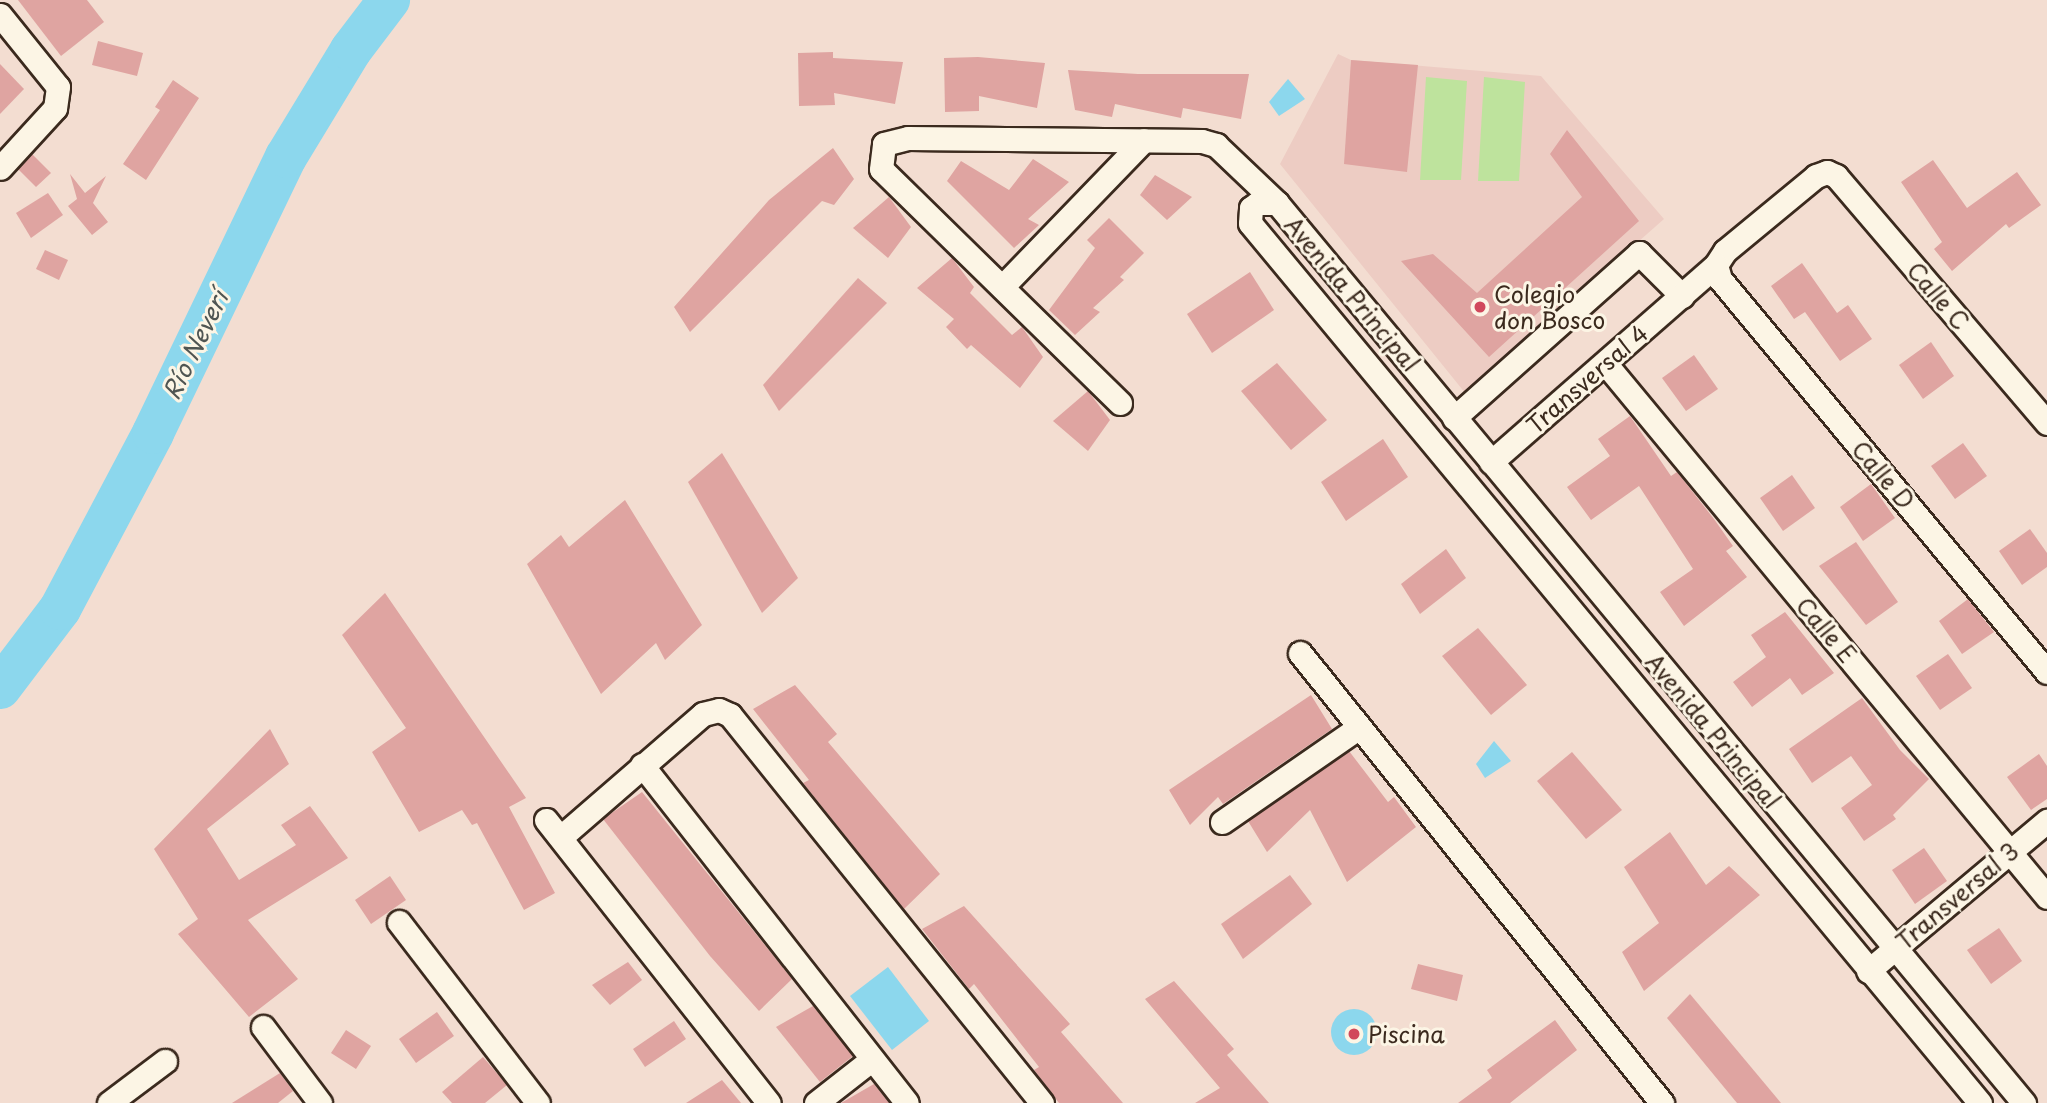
<!DOCTYPE html>
<html>
<head>
<meta charset="utf-8">
<style>
  body { margin:0 }
  #map { position:relative; width:2047px; height:1103px; overflow:hidden; background:#f3ddd1; font-family:"Playpen Sans",sans-serif }
  div>[style] { position:absolute }
  [style*='--x'] { left:calc(var(--x)*1px); top:calc(var(--y)*1px); width:calc(var(--w)*1px); rotate:calc(var(--a)*1deg) }
  .built>* { inset:0; background:#edccc3 }
  .green>* { inset:0; background:#bee39d }
  .water>* { inset:0; background:#8cd7ed }
  .round { border-radius:50% }
  .river>* { height:42px; margin:-21px; padding:0 21px; transform-origin:21px; border-radius:21px; background:#8cd7ed }
  .building>* { inset:0; background:#dfa4a1 }
  .roads { filter:drop-shadow(2px 0 #3b2a1e) drop-shadow(-2px 0 #3b2a1e) drop-shadow(0 2px #3b2a1e) drop-shadow(0 -2px #3b2a1e) }
  .street>* { height:23px; margin:-11.5px; padding:0 11.5px; transform-origin:11.5px; border-radius:11.5px; background:#fcf5e5 }
  .dots>* { width:19px; height:19px; translate:-50% -50%; box-sizing:border-box; border:4px solid #fcf5e5; border-radius:50% }
  span { translate:-50% -50%; white-space:nowrap; text-align:center; line-height:1.15; -webkit-text-stroke:6px #fcf5e5; paint-order:stroke }
  .street-label { font-size:23px; color:#3b2a1e }
  .poi-label { font-size:23px; color:#3b2a1e }
  .left { translate:0 -50%; text-align:left }
  .water-label { font-size:24px; color:#4f5552; font-style:italic }
</style>
</head>
<body>
<div id="map">
  <div class="built">
    <div style="clip-path:polygon(1338px 54px,1351px 60px,1541px 76px,1664px 219px,1466px 394px,1280px 164px)"></div>
  </div>
  <div class="green">
    <div style="clip-path:polygon(1426px 77px,1467px 81px,1461px 180px,1420px 180px)"></div>
    <div style="clip-path:polygon(1484px 77px,1525px 82px,1519px 181px,1478px 181px)"></div>
  </div>
  <div class="water">
    <div style="clip-path:polygon(1288px 79px,1305px 99px,1279px 116px,1269px 102px)"></div>
    <div style="clip-path:polygon(1494px 741px,1511px 761px,1485px 778px,1476px 764px)"></div>
    <div style="clip-path:polygon(888px 967px,929px 1021px,892px 1050px,850px 996px)"></div>
    <div class="round" style="left:1331px;top:1009px;width:46px;height:46px"></div>
  </div>
  <div class="river">
    <div style="--x:0;--y:688;--w:99;--a:-52.8"></div>
    <div style="--x:60;--y:609;--w:199;--a:-62.1"></div>
    <div style="--x:153;--y:433;--w:306;--a:-64.3"></div>
    <div style="--x:286;--y:157;--w:125;--a:-58.7"></div>
    <div style="--x:351;--y:50;--w:63;--a:-52.8"></div>
  </div>
  <div class="building">
    <div style="clip-path:polygon(18px 0,87px 0,104px 22px,61px 56px)"></div>
    <div style="clip-path:polygon(98px 41px,143px 53px,137px 76px,92px 65px)"></div>
    <div style="clip-path:polygon(833px 52px,833px 58px,903px 62px,895px 104px,834px 93px,835px 105px,799px 106px,798px 53px)"></div>
    <div style="clip-path:polygon(978px 57px,1045px 63px,1037px 108px,979px 96px,979px 111px,945px 112px,944px 58px)"></div>
    <div style="clip-path:polygon(1351px 60px,1418px 65px,1407px 172px,1344px 164px)"></div>
    <div style="clip-path:polygon(0 64px,24px 89px,0 114px)"></div>
    <div style="clip-path:polygon(1068px 70px,1138px 74px,1249px 74px,1241px 119px,1183px 108px,1181px 118px,1115px 104px,1112px 117px,1075px 110px)"></div>
    <div style="clip-path:polygon(173px 80px,199px 98px,146px 180px,123px 164px,160px 110px,155px 107px)"></div>
    <div style="clip-path:polygon(1567px 130px,1639px 221px,1489px 357px,1401px 261px,1433px 254px,1477px 293px,1582px 197px,1550px 154px)"></div>
    <div style="clip-path:polygon(833px 148px,854px 179px,834px 205px,822px 201px,690px 332px,674px 307px,769px 200px)"></div>
    <div style="clip-path:polygon(32px 154px,51px 173px,36px 187px,18px 169px)"></div>
    <div style="clip-path:polygon(1033px 159px,1069px 182px,1028px 219px,1039px 225px,1014px 248px,947px 181px,961px 161px,1009px 190px)"></div>
    <div style="clip-path:polygon(1933px 160px,1967px 208px,2017px 172px,2041px 205px,2009px 228px,2006px 224px,1952px 271px,1934px 249px,1942px 242px,1901px 182px)"></div>
    <div style="clip-path:polygon(70px 174px,85px 193px,106px 176px,93px 203px,108px 222px,92px 235px,68px 206px,77px 199px)"></div>
    <div style="clip-path:polygon(1155px 175px,1192px 197px,1167px 220px,1140px 195px)"></div>
    <div style="clip-path:polygon(48px 193px,63px 215px,31px 238px,16px 213px)"></div>
    <div style="clip-path:polygon(889px 197px,911px 227px,888px 258px,853px 228px)"></div>
    <div style="clip-path:polygon(1109px 218px,1144px 253px,1120px 277px,1124px 280px,1093px 308px,1100px 312px,1075px 335px,1049px 310px,1095px 248px,1087px 240px)"></div>
    <div style="clip-path:polygon(45px 250px,68px 260px,59px 280px,36px 269px)"></div>
    <div style="clip-path:polygon(952px 258px,974px 287px,970px 293px,1012px 335px,1022px 327px,1043px 357px,1020px 388px,971px 345px,967px 349px,946px 327px,954px 319px,917px 288px)"></div>
    <div style="clip-path:polygon(1802px 263px,1837px 313px,1848px 305px,1872px 339px,1840px 361px,1805px 312px,1794px 319px,1771px 286px)"></div>
    <div style="clip-path:polygon(1250px 272px,1274px 310px,1212px 353px,1187px 314px)"></div>
    <div style="clip-path:polygon(858px 278px,887px 303px,779px 411px,763px 385px)"></div>
    <div style="clip-path:polygon(1931px 342px,1954px 376px,1923px 399px,1899px 365px)"></div>
    <div style="clip-path:polygon(1694px 355px,1718px 389px,1686px 411px,1662px 378px)"></div>
    <div style="clip-path:polygon(1277px 363px,1327px 420px,1291px 450px,1241px 391px)"></div>
    <div style="clip-path:polygon(1088px 391px,1110px 420px,1088px 451px,1053px 421px)"></div>
    <div style="clip-path:polygon(1630px 416px,1671px 476px,1677px 472px,1714px 519px,1733px 546px,1726px 551px,1747px 577px,1684px 626px,1660px 592px,1693px 569px,1639px 486px,1591px 520px,1567px 487px,1610px 456px,1598px 439px)"></div>
    <div style="clip-path:polygon(1383px 439px,1408px 477px,1346px 521px,1321px 482px)"></div>
    <div style="clip-path:polygon(1963px 443px,1987px 476px,1955px 499px,1931px 466px)"></div>
    <div style="clip-path:polygon(722px 453px,798px 578px,762px 613px,688px 482px)"></div>
    <div style="clip-path:polygon(1792px 475px,1815px 508px,1783px 531px,1760px 498px)"></div>
    <div style="clip-path:polygon(1871px 484px,1895px 518px,1863px 541px,1840px 507px)"></div>
    <div style="clip-path:polygon(625px 500px,702px 625px,665px 660px,656px 643px,601px 694px,527px 564px,561px 535px,569px 547px)"></div>
    <div style="clip-path:polygon(2030px 529px,2047px 553px,2047px 567px,2022px 585px,1999px 551px)"></div>
    <div style="clip-path:polygon(1856px 542px,1898px 602px,1866px 625px,1819px 566px)"></div>
    <div style="clip-path:polygon(1446px 549px,1466px 578px,1420px 614px,1401px 584px)"></div>
    <div style="clip-path:polygon(385px 593px,526px 798px,509px 807px,555px 893px,524px 910px,477px 823px,472px 825px,462px 810px,419px 832px,372px 752px,406px 728px,342px 635px)"></div>
    <div style="clip-path:polygon(1968px 599px,1994px 632px,1962px 654px,1939px 621px)"></div>
    <div style="clip-path:polygon(1785px 612px,1834px 673px,1802px 695px,1790px 678px,1752px 707px,1733px 682px,1766px 657px,1751px 635px)"></div>
    <div style="clip-path:polygon(1478px 628px,1527px 685px,1491px 715px,1442px 656px)"></div>
    <div style="clip-path:polygon(1948px 654px,1972px 688px,1940px 710px,1916px 676px)"></div>
    <div style="clip-path:polygon(795px 685px,837px 734px,828px 742px,940px 874px,904px 909px,803px 783px,809px 780px,753px 709px)"></div>
    <div style="clip-path:polygon(1311px 695px,1332px 729px,1223px 804px,1218px 797px,1190px 825px,1169px 790px)"></div>
    <div style="clip-path:polygon(1862px 698px,1900px 750px,1929px 779px,1893px 815px,1896px 819px,1864px 841px,1841px 808px,1872px 785px,1851px 756px,1812px 783px,1789px 749px)"></div>
    <div style="clip-path:polygon(270px 729px,289px 764px,207px 829px,239px 880px,296px 845px,281px 825px,310px 806px,348px 858px,248px 920px,298px 979px,249px 1017px,178px 934px,198px 919px,154px 849px)"></div>
    <div style="clip-path:polygon(1349px 751px,1388px 802px,1394px 797px,1416px 827px,1347px 882px,1310px 810px,1267px 852px,1248px 821px)"></div>
    <div style="clip-path:polygon(1572px 752px,1622px 810px,1586px 839px,1537px 781px)"></div>
    <div style="clip-path:polygon(2039px 754px,2047px 766px,2047px 799px,2031px 810px,2007px 777px)"></div>
    <div style="clip-path:polygon(642px 792px,792px 979px,759px 1011px,710px 956px,603px 819px)"></div>
    <div style="clip-path:polygon(1670px 832px,1706px 885px,1729px 866px,1760px 895px,1644px 991px,1622px 952px,1659px 923px,1624px 867px)"></div>
    <div style="clip-path:polygon(1924px 848px,1947px 881px,1915px 904px,1892px 870px)"></div>
    <div style="clip-path:polygon(1290px 875px,1312px 904px,1243px 959px,1221px 924px)"></div>
    <div style="clip-path:polygon(390px 876px,406px 900px,371px 924px,355px 900px)"></div>
    <div style="clip-path:polygon(964px 906px,1070px 1024px,1061px 1032px,1123px 1103px,1059px 1103px,1034px 1070px,1039px 1067px,974px 984px,969px 989px,922px 929px)"></div>
    <div style="clip-path:polygon(1999px 928px,2022px 961px,1991px 984px,1967px 950px)"></div>
    <div style="clip-path:polygon(628px 962px,642px 980px,610px 1005px,592px 985px)"></div>
    <div style="clip-path:polygon(1418px 964px,1463px 975px,1457px 1001px,1411px 989px)"></div>
    <div style="clip-path:polygon(1174px 981px,1234px 1049px,1227px 1055px,1269px 1103px,1195px 1103px,1220px 1088px,1145px 999px)"></div>
    <div style="clip-path:polygon(1690px 994px,1781px 1103px,1737px 1103px,1667px 1018px)"></div>
    <div style="clip-path:polygon(813px 1006px,853px 1056px,820px 1082px,776px 1027px)"></div>
    <div style="clip-path:polygon(437px 1012px,454px 1036px,416px 1063px,399px 1039px)"></div>
    <div style="clip-path:polygon(1555px 1020px,1577px 1050px,1510px 1103px,1458px 1103px,1492px 1078px,1487px 1070px)"></div>
    <div style="clip-path:polygon(674px 1021px,686px 1039px,645px 1067px,633px 1049px)"></div>
    <div style="clip-path:polygon(346px 1030px,371px 1046px,356px 1069px,331px 1053px)"></div>
    <div style="clip-path:polygon(483px 1057px,507px 1085px,485px 1103px,452px 1103px,442px 1092px)"></div>
    <div style="clip-path:polygon(280px 1073px,293px 1091px,278px 1103px,232px 1103px)"></div>
    <div style="clip-path:polygon(722px 1080px,741px 1103px,686px 1103px)"></div>
    <div style="clip-path:polygon(874px 1084px,889px 1103px,841px 1103px)"></div>
  </div>
  <div class="roads">
    <div class="street">
      <div style="--x:0;--y:15;--w:92;--a:51.1"></div>
      <div style="--x:58;--y:87;--w:21;--a:98"></div>
      <div style="--x:55;--y:108;--w:81;--a:132.5"></div>
      <div style="--x:1002;--y:287;--w:204;--a:-46"></div>
      <div style="--x:1605;--y:363;--w:693;--a:50.38"></div>
      <div style="--x:1120;--y:403;--w:334;--a:-135.6"></div>
      <div style="--x:881;--y:169;--w:25;--a:-83"></div>
      <div style="--x:884;--y:144;--w:25;--a:-14"></div>
      <div style="--x:908;--y:138;--w:294;--a:0.6"></div>
      <div style="--x:1202;--y:141;--w:15;--a:16"></div>
      <div style="--x:1216;--y:145;--w:84;--a:43.6"></div>
      <div style="--x:1454;--y:418;--w:248;--a:-41.7"></div>
      <div style="--x:1639;--y:253;--w:61;--a:45"></div>
      <div style="--x:2047;--y:423;--w:325;--a:-130.5"></div>
      <div style="--x:1836;--y:176;--w:10;--a:-156"></div>
      <div style="--x:1827;--y:172;--w:12;--a:160"></div>
      <div style="--x:1816;--y:176;--w:118;--a:140.5"></div>
      <div style="--x:1725;--y:251;--w:17;--a:123"></div>
      <div style="--x:1716;--y:265;--w:15;--a:74"></div>
      <div style="--x:1720;--y:279;--w:511;--a:50.24"></div>
      <div style="--x:1491;--y:462;--w:299;--a:-41.2"></div>
      <div style="--x:1300;--y:653;--w:578;--a:51.19"></div>
      <div style="--x:642;--y:765;--w:429;--a:51.9"></div>
      <div style="--x:546;--y:820;--w:360;--a:51.8"></div>
      <div style="--x:1222;--y:822;--w:167;--a:-34.7"></div>
      <div style="--x:561;--y:837;--w:188;--a:-40.9"></div>
      <div style="--x:703;--y:714;--w:16;--a:-14"></div>
      <div style="--x:719;--y:710;--w:12;--a:24"></div>
      <div style="--x:730;--y:715;--w:498;--a:51.2"></div>
      <div style="--x:399;--y:922;--w:228;--a:52.5"></div>
      <div style="--x:1868;--y:971;--w:234;--a:-40"></div>
      <div style="--x:263;--y:1027;--w:95;--a:53.1"></div>
      <div style="--x:109;--y:1103;--w:70;--a:-36.9"></div>
      <div style="--x:816;--y:1103;--w:70;--a:-38"></div>
      <div style="--x:1980;--y:1103;--w:1143;--a:-129.68"></div>
      <div style="--x:1250;--y:223;--w:15;--a:-86"></div>
      <div style="--x:1251;--y:208;--w:9;--a:-36"></div>
      <div style="--x:1258;--y:203;--w:19;--a:0"></div>
      <div style="--x:1277;--y:203;--w:1170;--a:50.31"></div>
    </div>
  </div>
  <div class="dots">
    <div style="left:1480px;top:307px;background:#d1495b"></div>
    <div style="left:1354px;top:1034px;background:#d1495b"></div>
  </div>
  <div class="street-label">
    <span style="left:1352px;top:294px;rotate:50deg">Avenida Principal</span>
    <span style="left:1938px;top:296px;rotate:50deg">Calle C</span>
    <span style="left:1587px;top:379px;rotate:-41deg">Transversal 4</span>
    <span style="left:1883px;top:475px;rotate:50deg">Calle D</span>
    <span style="left:1826px;top:630px;rotate:50deg">Calle E</span>
    <span style="left:1713px;top:731px;rotate:50deg">Avenida Principal</span>
    <span style="left:1957px;top:896px;rotate:-40deg">Transversal 3</span>
  </div>
  <div class="poi-label">
    <span class="left" style="left:1494px;top:307px">Colegio<br>don Bosco</span>
    <span class="left" style="left:1368px;top:1034px">Piscina</span>
  </div>
  <div class="water-label">
    <span style="left:195px;top:345px;rotate:-64deg">Río Neverí</span>
  </div>
</div>
</body>
</html>
